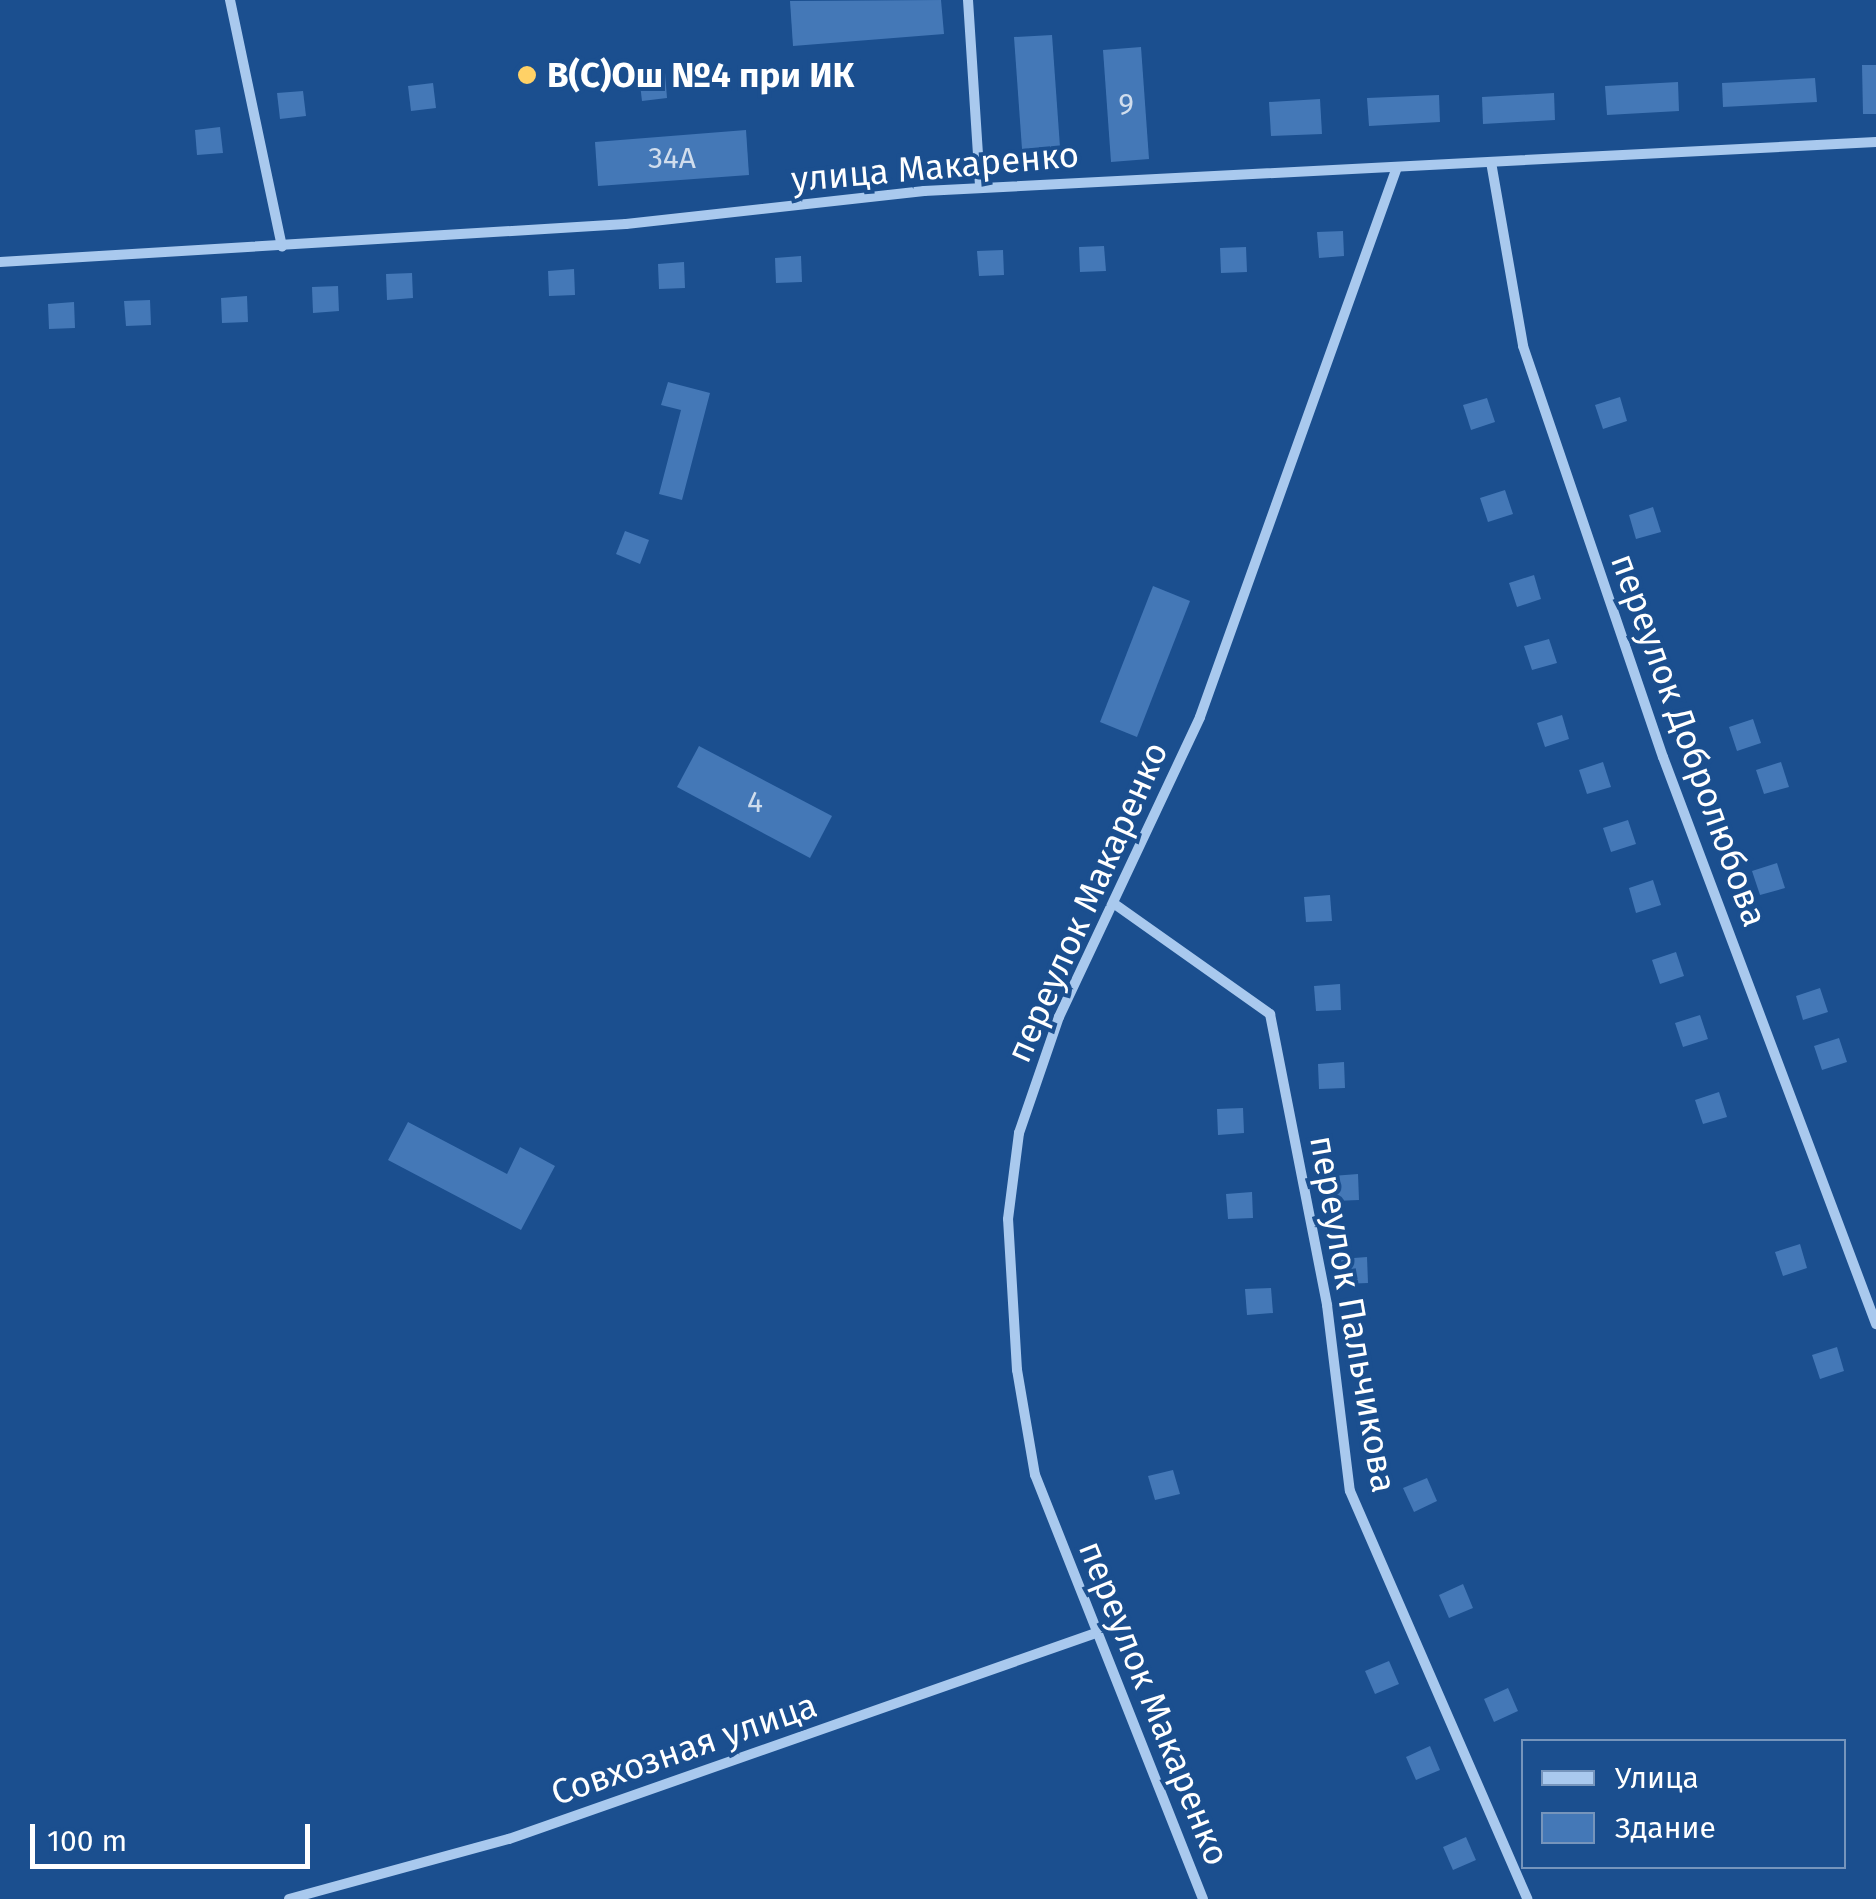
<!DOCTYPE html>
<html>
<head>
<meta charset="utf-8">
<style>
  body { margin:0 }
  #map { position:relative; width:1876px; height:1899px; overflow:hidden; background:#1b4f8f; font-family:"Fira Sans",sans-serif }
  div>[style] { position:absolute }
  [style*='--x'] { left:calc(var(--x)*1px); top:calc(var(--y)*1px); width:calc(var(--w)*1px); rotate:calc(var(--a)*1deg) }
  .building>* { inset:0; background:#4478b7 }
  .street>* { height:10px; margin:-5px; padding:0 5px; transform-origin:5px; border-radius:5px; background:#a9c9ee }
  .dots>* { width:28px; height:28px; translate:-50% -50%; box-sizing:border-box; border:5px solid #1b4f8f; border-radius:50% }
  span { translate:-50% -50%; white-space:nowrap; text-align:center; line-height:1.15; -webkit-text-stroke:8px #1b4f8f; paint-order:stroke }
  .number-label { font-size:30px; color:#d0dded }
  .number-label span { -webkit-text-stroke-width:0 }
  .poi-label { font-size:35px; color:#fff; font-weight:700 }
  .left { translate:0 -50%; text-align:left }
  .street-label { font-size:35px; color:#fff }
  .legend { position:absolute; left:1521px; top:1739px; width:325px; height:130px; box-sizing:border-box; background:#1b4f8f; border:2px solid #7695bc; margin:0; padding:12px 18px; list-style:none; font-size:30px; color:#fff }
  .legend li { display:flex; align-items:center; gap:20px; height:50px }
  .legend b { width:50px; border:2px solid #7695bc }
  .scale { position:absolute; left:30px; top:1824px; width:280px; height:45px; box-sizing:border-box; border:5px solid #fff; border-top:0; padding-left:12px; font-size:30px; line-height:35px; white-space:nowrap; color:#fff; -webkit-text-stroke:8px #1b4f8f; paint-order:stroke }
</style>
</head>
<body>
<div id="map">
  <div class="building">
    <div style="clip-path:polygon(941px 0,944px 34px,793px 46px,790px 1px)"></div>
    <div style="clip-path:polygon(1052px 35px,1060px 147px,1022px 149px,1014px 37px)"></div>
    <div style="clip-path:polygon(1141px 47px,1149px 159px,1111px 162px,1103px 50px)"></div>
    <div style="clip-path:polygon(1862px 65px,1876px 65px,1876px 114px,1863px 114px)"></div>
    <div style="clip-path:polygon(665px 73px,667px 98px,642px 101px,639px 76px)"></div>
    <div style="clip-path:polygon(1815px 78px,1817px 102px,1723px 107px,1722px 83px)"></div>
    <div style="clip-path:polygon(1678px 82px,1679px 111px,1607px 115px,1605px 86px)"></div>
    <div style="clip-path:polygon(433px 83px,436px 108px,411px 111px,408px 86px)"></div>
    <div style="clip-path:polygon(303px 91px,306px 116px,280px 119px,277px 93px)"></div>
    <div style="clip-path:polygon(1554px 93px,1555px 120px,1483px 124px,1482px 97px)"></div>
    <div style="clip-path:polygon(1439px 95px,1440px 122px,1369px 126px,1367px 98px)"></div>
    <div style="clip-path:polygon(1320px 99px,1322px 134px,1271px 136px,1269px 102px)"></div>
    <div style="clip-path:polygon(220px 127px,223px 153px,197px 155px,195px 130px)"></div>
    <div style="clip-path:polygon(746px 130px,749px 175px,598px 186px,595px 142px)"></div>
    <div style="clip-path:polygon(1343px 231px,1344px 256px,1319px 258px,1317px 232px)"></div>
    <div style="clip-path:polygon(1104px 246px,1106px 271px,1080px 272px,1079px 247px)"></div>
    <div style="clip-path:polygon(1246px 247px,1247px 272px,1221px 273px,1220px 248px)"></div>
    <div style="clip-path:polygon(1003px 250px,1004px 275px,979px 276px,977px 251px)"></div>
    <div style="clip-path:polygon(801px 256px,802px 282px,776px 283px,775px 258px)"></div>
    <div style="clip-path:polygon(684px 262px,685px 288px,659px 289px,658px 264px)"></div>
    <div style="clip-path:polygon(574px 269px,575px 295px,549px 296px,548px 271px)"></div>
    <div style="clip-path:polygon(412px 273px,413px 298px,387px 300px,386px 274px)"></div>
    <div style="clip-path:polygon(338px 286px,339px 311px,313px 313px,312px 287px)"></div>
    <div style="clip-path:polygon(247px 296px,248px 322px,222px 323px,221px 298px)"></div>
    <div style="clip-path:polygon(150px 300px,151px 325px,126px 326px,124px 301px)"></div>
    <div style="clip-path:polygon(74px 302px,75px 328px,49px 329px,48px 304px)"></div>
    <div style="clip-path:polygon(668px 382px,710px 393px,682px 500px,659px 494px,681px 410px,661px 405px)"></div>
    <div style="clip-path:polygon(1620px 397px,1627px 421px,1603px 429px,1595px 405px)"></div>
    <div style="clip-path:polygon(1487px 398px,1495px 422px,1471px 430px,1463px 405px)"></div>
    <div style="clip-path:polygon(1505px 490px,1513px 514px,1488px 522px,1480px 498px)"></div>
    <div style="clip-path:polygon(1653px 507px,1661px 532px,1636px 539px,1629px 515px)"></div>
    <div style="clip-path:polygon(625px 531px,649px 540px,640px 564px,616px 554px)"></div>
    <div style="clip-path:polygon(1534px 575px,1541px 599px,1517px 607px,1509px 583px)"></div>
    <div style="clip-path:polygon(1153px 586px,1190px 601px,1137px 737px,1100px 722px)"></div>
    <div style="clip-path:polygon(1549px 639px,1557px 663px,1532px 670px,1524px 646px)"></div>
    <div style="clip-path:polygon(1562px 715px,1569px 739px,1545px 747px,1537px 723px)"></div>
    <div style="clip-path:polygon(1753px 719px,1761px 743px,1737px 751px,1729px 727px)"></div>
    <div style="clip-path:polygon(699px 746px,832px 816px,810px 858px,677px 787px)"></div>
    <div style="clip-path:polygon(1603px 762px,1611px 787px,1587px 794px,1579px 770px)"></div>
    <div style="clip-path:polygon(1781px 762px,1789px 787px,1764px 794px,1756px 770px)"></div>
    <div style="clip-path:polygon(1628px 820px,1636px 844px,1611px 852px,1603px 828px)"></div>
    <div style="clip-path:polygon(1777px 863px,1785px 888px,1760px 895px,1752px 871px)"></div>
    <div style="clip-path:polygon(1653px 880px,1661px 905px,1636px 913px,1629px 888px)"></div>
    <div style="clip-path:polygon(1330px 895px,1332px 921px,1306px 922px,1304px 897px)"></div>
    <div style="clip-path:polygon(1676px 952px,1684px 976px,1660px 984px,1652px 960px)"></div>
    <div style="clip-path:polygon(1340px 984px,1341px 1010px,1316px 1011px,1314px 986px)"></div>
    <div style="clip-path:polygon(1820px 988px,1828px 1012px,1803px 1020px,1796px 996px)"></div>
    <div style="clip-path:polygon(1700px 1015px,1708px 1039px,1683px 1047px,1675px 1023px)"></div>
    <div style="clip-path:polygon(1839px 1038px,1847px 1062px,1822px 1070px,1814px 1046px)"></div>
    <div style="clip-path:polygon(1344px 1062px,1345px 1088px,1319px 1089px,1318px 1064px)"></div>
    <div style="clip-path:polygon(1719px 1092px,1727px 1117px,1703px 1124px,1695px 1100px)"></div>
    <div style="clip-path:polygon(1243px 1108px,1244px 1133px,1218px 1135px,1217px 1109px)"></div>
    <div style="clip-path:polygon(408px 1122px,507px 1174px,520px 1147px,555px 1166px,521px 1230px,388px 1160px)"></div>
    <div style="clip-path:polygon(1358px 1174px,1359px 1200px,1333px 1201px,1332px 1176px)"></div>
    <div style="clip-path:polygon(1252px 1192px,1253px 1218px,1228px 1219px,1226px 1194px)"></div>
    <div style="clip-path:polygon(1800px 1244px,1807px 1268px,1783px 1276px,1775px 1252px)"></div>
    <div style="clip-path:polygon(1367px 1257px,1368px 1283px,1342px 1284px,1341px 1259px)"></div>
    <div style="clip-path:polygon(1271px 1288px,1273px 1313px,1247px 1315px,1245px 1289px)"></div>
    <div style="clip-path:polygon(1837px 1347px,1844px 1371px,1820px 1379px,1812px 1355px)"></div>
    <div style="clip-path:polygon(1173px 1470px,1180px 1494px,1155px 1500px,1148px 1476px)"></div>
    <div style="clip-path:polygon(1427px 1478px,1437px 1501px,1414px 1512px,1403px 1488px)"></div>
    <div style="clip-path:polygon(1463px 1584px,1473px 1608px,1449px 1618px,1439px 1595px)"></div>
    <div style="clip-path:polygon(1389px 1661px,1399px 1684px,1375px 1694px,1365px 1671px)"></div>
    <div style="clip-path:polygon(1508px 1688px,1518px 1711px,1494px 1722px,1484px 1699px)"></div>
    <div style="clip-path:polygon(1430px 1746px,1440px 1770px,1416px 1780px,1406px 1757px)"></div>
    <div style="clip-path:polygon(1466px 1837px,1476px 1860px,1453px 1870px,1443px 1847px)"></div>
  </div>
  <div class="street">
    <div style="--x:230;--y:0;--w:252;--a:78.1"></div>
    <div style="--x:968;--y:0;--w:188;--a:86.3"></div>
    <div style="--x:1491;--y:162;--w:187;--a:80.1"></div>
    <div style="--x:1523;--y:346;--w:434;--a:71.2"></div>
    <div style="--x:1663;--y:757;--w:606;--a:69.41"></div>
    <div style="--x:0;--y:262;--w:627;--a:-3.47"></div>
    <div style="--x:626;--y:224;--w:300;--a:-6.3"></div>
    <div style="--x:924;--y:191;--w:953;--a:-2.95"></div>
    <div style="--x:1116;--y:905;--w:189;--a:35.3"></div>
    <div style="--x:1270;--y:1014;--w:297;--a:78.9"></div>
    <div style="--x:1327;--y:1305;--w:187;--a:83"></div>
    <div style="--x:1350;--y:1491;--w:445;--a:66.5"></div>
    <div style="--x:289;--y:1899;--w:228;--a:-15.3"></div>
    <div style="--x:509;--y:1839;--w:619;--a:-19.34"></div>
    <div style="--x:1203;--y:1899;--w:456;--a:-111.6"></div>
    <div style="--x:1035;--y:1475;--w:107;--a:-99.7"></div>
    <div style="--x:1017;--y:1370;--w:151;--a:-93.4"></div>
    <div style="--x:1008;--y:1219;--w:87;--a:-82.7"></div>
    <div style="--x:1019;--y:1133;--w:123;--a:-71"></div>
    <div style="--x:1059;--y:1017;--w:331;--a:-64.8"></div>
    <div style="--x:1200;--y:717;--w:584;--a:-70.29"></div>
  </div>
  <div class="dots">
    <div style="left:527px;top:75px;background:#ffd166"></div>
  </div>
  <div class="number-label">
    <span style="left:1126px;top:104px">9</span>
    <span style="left:672px;top:158px">34А</span>
    <span style="left:755px;top:802px">4</span>
  </div>
  <div class="poi-label">
    <span class="left" style="left:547px;top:75px">В(С)Ош №4 при ИК</span>
  </div>
  <div class="street-label">
    <span style="left:935px;top:167px;rotate:-5deg">улица Макаренко</span>
    <span style="left:1689px;top:740px;rotate:70deg">переулок Добролюбова</span>
    <span style="left:1087px;top:902px;rotate:-66deg">переулок Макаренко</span>
    <span style="left:1353px;top:1314px;rotate:80deg">переулок Пальчикова</span>
    <span style="left:1154px;top:1703px;rotate:68deg">переулок Макаренко</span>
    <span style="left:684px;top:1749px;rotate:-19deg">Совхозная улица</span>
  </div>
  <ul class="legend">
  <li><b style="height:12px;background:#a9c9ee"></b>Улица</li>
  <li><b style="height:28px;background:#4478b7"></b>Здание</li>
  </ul>
  <div class="scale">100 m</div>
</div>
</body>
</html>
